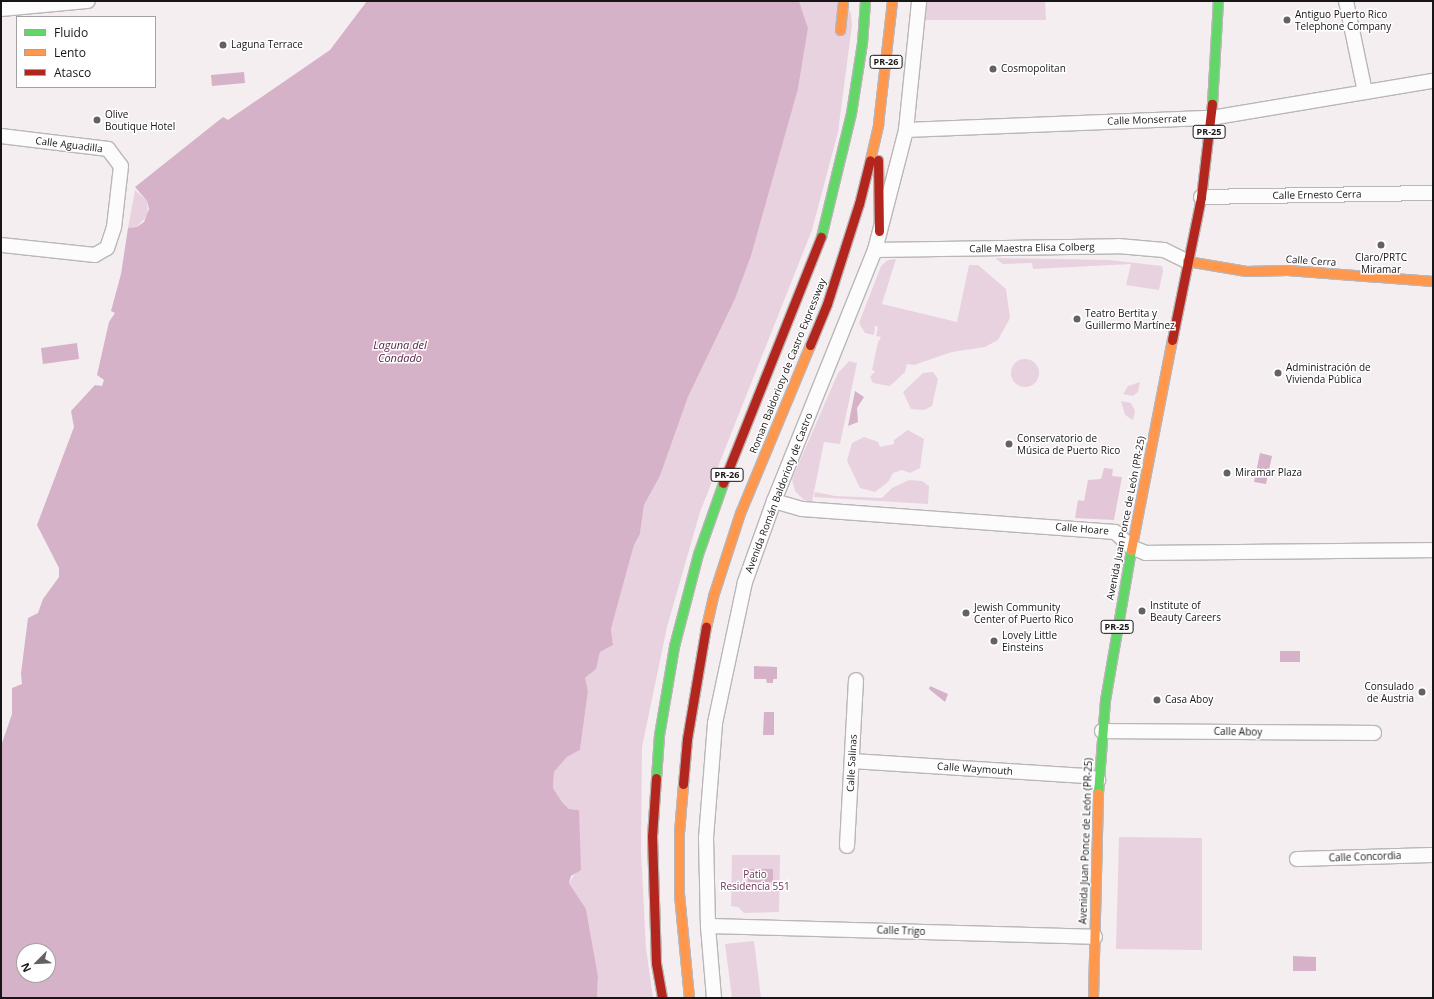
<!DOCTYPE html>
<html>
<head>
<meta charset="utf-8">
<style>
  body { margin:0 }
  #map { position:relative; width:1434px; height:999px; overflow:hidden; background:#f4eef1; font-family:"Open Sans",sans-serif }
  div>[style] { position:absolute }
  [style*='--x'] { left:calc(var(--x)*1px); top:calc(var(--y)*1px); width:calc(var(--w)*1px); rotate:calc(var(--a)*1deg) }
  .green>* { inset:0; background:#e8d2df }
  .round { border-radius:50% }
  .forest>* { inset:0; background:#e3c6d7 }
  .water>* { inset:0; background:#d5b2c7 }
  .roads { filter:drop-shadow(1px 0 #bab6b8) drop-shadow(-1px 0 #bab6b8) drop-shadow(0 1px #bab6b8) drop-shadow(0 -1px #bab6b8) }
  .street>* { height:14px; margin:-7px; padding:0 7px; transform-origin:7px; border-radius:7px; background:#fdfcfd }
  .fast>* { height:9px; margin:-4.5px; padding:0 4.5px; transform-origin:4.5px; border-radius:4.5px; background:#63d668 }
  .slow>* { height:9px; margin:-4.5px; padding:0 4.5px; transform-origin:4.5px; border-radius:4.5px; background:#ff974d }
  .jam>* { height:9px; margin:-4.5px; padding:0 4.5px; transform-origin:4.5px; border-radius:4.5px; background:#b3261e }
  .dots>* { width:11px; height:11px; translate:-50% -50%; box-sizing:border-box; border:2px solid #fff; border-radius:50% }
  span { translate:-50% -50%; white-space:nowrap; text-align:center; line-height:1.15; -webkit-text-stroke:3px #fff; paint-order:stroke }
  .shield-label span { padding:1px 3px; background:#fff; border:1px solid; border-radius:3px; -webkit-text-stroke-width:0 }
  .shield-label { font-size:9px; color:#181517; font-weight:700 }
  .poi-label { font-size:10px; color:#181517 }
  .left { translate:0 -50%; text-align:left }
  .right { translate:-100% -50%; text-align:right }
  .street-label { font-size:10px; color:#181517 }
  .park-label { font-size:10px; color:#6b3157 }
  .water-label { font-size:11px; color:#5a2147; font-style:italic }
  .frame { position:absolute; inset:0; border:2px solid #181517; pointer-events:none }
  .legend { position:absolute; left:16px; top:16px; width:140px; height:72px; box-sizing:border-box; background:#fff; border:1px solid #a3a1a2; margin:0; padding:5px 7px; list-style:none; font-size:12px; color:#181517 }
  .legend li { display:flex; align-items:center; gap:8px; height:20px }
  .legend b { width:20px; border:1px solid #a3a1a2 }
  .north { position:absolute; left:16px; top:943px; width:40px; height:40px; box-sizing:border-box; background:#fff; border:1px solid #a3a1a2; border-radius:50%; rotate:246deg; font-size:11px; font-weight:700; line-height:16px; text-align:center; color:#181517 }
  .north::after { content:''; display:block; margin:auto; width:14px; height:18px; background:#656163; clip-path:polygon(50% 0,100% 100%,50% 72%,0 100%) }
</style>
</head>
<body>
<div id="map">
  <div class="green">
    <div style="clip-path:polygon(799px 1px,842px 1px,851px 13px,852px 25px,838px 132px,812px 230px,700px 512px,667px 627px,642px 747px,641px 851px,646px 948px,653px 998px,597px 998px,598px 976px,586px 909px,569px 883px,576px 872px,579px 810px,569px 809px,562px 802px,553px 788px,554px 772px,567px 757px,580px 750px,588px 691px,585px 678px,596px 669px,600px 652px,613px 645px,611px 629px,634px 545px,640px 534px,644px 505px,660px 476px,688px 397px,735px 299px,751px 256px,798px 89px,808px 28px)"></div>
    <div style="clip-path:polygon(926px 1px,1045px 1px,1046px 20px,924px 20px)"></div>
    <div style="clip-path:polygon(135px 190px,147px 201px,148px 215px,137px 227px,128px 228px)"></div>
    <div style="clip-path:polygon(995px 258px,1109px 260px,1162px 266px,1163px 271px,1159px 290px,1126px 285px,1131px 264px,1033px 269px,1032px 263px,1003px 264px)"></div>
    <div style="clip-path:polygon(896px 259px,882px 304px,957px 322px,969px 265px,978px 265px,1006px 289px,1010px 318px,998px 340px,985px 347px,952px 352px,914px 365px,907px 364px,905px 372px,890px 386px,873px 383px,870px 377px,875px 371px,872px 370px,878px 342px,881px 337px,876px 336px,878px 327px,875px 326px,874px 335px,865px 333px,859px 323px,881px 266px,888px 260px)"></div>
    <div class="round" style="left:1011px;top:359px;width:28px;height:28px"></div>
    <div style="clip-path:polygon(849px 361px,857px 363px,840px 444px,824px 442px,812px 502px,804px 500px,795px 491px,792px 479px,838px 373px)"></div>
    <div style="clip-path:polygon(933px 372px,938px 379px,932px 406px,924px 410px,911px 409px,903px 392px,923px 373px)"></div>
    <div style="clip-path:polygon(1140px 382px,1138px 392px,1133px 396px,1123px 394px,1128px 386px)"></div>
    <div style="clip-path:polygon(1121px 401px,1131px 403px,1135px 411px,1133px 420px,1125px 415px)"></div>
    <div style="clip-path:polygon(908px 430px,924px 439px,920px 468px,910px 473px,902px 470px,893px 473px,888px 482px,875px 492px,860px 488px,847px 461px,852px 443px,864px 437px,878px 442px,880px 447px,894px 444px,894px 440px)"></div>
    <div style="clip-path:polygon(909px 480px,922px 481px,929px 486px,928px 504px,814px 497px,815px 492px,835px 496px,882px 498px,892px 488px)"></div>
    <div style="clip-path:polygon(1119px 837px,1202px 838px,1202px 950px,1116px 949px)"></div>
    <div style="clip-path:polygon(732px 855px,780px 855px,779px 912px,744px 913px,738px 907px,731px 906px)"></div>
    <div style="clip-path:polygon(754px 941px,761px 998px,732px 998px,725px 944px)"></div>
  </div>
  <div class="forest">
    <div style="clip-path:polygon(1104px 468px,1113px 469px,1112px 476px,1122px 477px,1114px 520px,1075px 518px,1078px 500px,1084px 501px,1088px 480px,1101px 479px)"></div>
  </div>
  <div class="water">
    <div style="clip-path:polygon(evenodd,367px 1px,799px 1px,808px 28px,798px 89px,751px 256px,735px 299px,688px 397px,660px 476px,644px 505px,640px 534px,634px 545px,611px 629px,613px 645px,600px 652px,596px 669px,585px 678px,588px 691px,580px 750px,567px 757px,554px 772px,553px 788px,562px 802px,569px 809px,579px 810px,581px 870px,571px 876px,569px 883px,586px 909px,598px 976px,597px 998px,1px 998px,1px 746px,12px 714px,12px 688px,22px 684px,21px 673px,28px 618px,38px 613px,43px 599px,59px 577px,59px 568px,37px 525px,74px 427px,71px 411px,95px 385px,102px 386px,104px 380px,97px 375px,109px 322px,115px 313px,111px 311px,121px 274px,128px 228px,137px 227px,144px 222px,149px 209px,147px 201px,135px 187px,223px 117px,228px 120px,330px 50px,367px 1px,24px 951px,48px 951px,48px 975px,24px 975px,24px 951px)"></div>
    <div style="clip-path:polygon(244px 72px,245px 83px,212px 86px,211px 75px)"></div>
    <div style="clip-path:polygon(77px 343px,79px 359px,43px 364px,41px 348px)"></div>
    <div style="clip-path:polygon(855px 391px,864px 397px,857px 408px,858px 422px,848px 426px)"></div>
    <div style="clip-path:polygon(1260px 453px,1272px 456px,1266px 484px,1254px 482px)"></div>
    <div style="clip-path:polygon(1280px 651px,1300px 651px,1300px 662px,1280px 662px)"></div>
    <div style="clip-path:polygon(754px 666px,777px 667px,777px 679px,773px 679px,773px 683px,767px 683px,766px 679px,754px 679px)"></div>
    <div style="clip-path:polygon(930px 686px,948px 694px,945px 702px,929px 689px)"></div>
    <div style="clip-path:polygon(764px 712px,774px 712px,774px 735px,763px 735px)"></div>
    <div style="clip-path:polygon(748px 869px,773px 869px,773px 882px,748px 882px)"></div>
    <div style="clip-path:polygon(1293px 956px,1316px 957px,1316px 971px,1293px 971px)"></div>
  </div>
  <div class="roads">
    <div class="street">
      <div style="--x:1346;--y:1;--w:93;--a:78.2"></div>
      <div style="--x:1;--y:9;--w:87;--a:-5.3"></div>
      <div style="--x:906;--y:130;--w:305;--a:-2.3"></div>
      <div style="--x:1211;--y:118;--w:225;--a:-9.5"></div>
      <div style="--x:1;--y:136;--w:108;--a:6.9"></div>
      <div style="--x:108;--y:149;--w:21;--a:53"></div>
      <div style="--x:121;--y:166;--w:61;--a:96.5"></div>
      <div style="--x:114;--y:227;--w:22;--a:108"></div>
      <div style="--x:107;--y:248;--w:14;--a:150"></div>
      <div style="--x:95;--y:255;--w:95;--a:-173.9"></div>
      <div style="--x:1201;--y:197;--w:232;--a:-1"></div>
      <div style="--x:875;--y:250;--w:243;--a:-0.9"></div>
      <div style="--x:1118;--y:246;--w:46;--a:5"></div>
      <div style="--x:1164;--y:250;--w:25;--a:26"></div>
      <div style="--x:774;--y:501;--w:29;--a:16"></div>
      <div style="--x:802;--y:509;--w:314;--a:4.2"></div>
      <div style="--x:1115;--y:532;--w:22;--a:43"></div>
      <div style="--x:1131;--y:547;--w:16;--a:22"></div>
      <div style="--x:1146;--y:553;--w:287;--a:-0.6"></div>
      <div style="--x:1102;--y:731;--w:272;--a:0.4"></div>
      <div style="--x:852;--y:761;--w:234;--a:3.7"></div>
      <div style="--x:1086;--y:776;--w:13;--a:18"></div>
      <div style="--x:847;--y:846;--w:166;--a:-86.9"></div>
      <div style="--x:1297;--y:859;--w:136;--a:-1.7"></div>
      <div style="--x:708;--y:926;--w:387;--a:1.6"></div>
      <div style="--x:714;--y:998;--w:72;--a:-94.8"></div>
      <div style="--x:708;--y:926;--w:88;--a:-91.3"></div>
      <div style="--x:706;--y:838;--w:115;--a:-85.5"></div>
      <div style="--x:715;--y:723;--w:144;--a:-78"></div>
      <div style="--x:745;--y:582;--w:86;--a:-70.3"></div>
      <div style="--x:774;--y:501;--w:271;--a:-68.1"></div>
      <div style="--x:875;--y:250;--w:124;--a:-75.5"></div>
      <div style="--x:906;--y:130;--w:130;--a:-84.2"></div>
    </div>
    <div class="fast">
      <div style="--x:1212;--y:104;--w:103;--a:-86.7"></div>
      <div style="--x:821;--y:237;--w:128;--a:-76.4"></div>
      <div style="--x:851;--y:113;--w:71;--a:-81.1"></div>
      <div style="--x:862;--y:43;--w:42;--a:-85.9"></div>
      <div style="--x:656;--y:778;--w:43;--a:-86"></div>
      <div style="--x:659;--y:735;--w:90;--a:-80.4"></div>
      <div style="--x:674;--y:646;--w:95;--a:-75.4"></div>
      <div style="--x:698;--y:554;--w:75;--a:-70.6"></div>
      <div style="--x:1098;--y:793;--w:93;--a:-85.7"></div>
      <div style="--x:1105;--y:700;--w:152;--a:-80.2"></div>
    </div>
    <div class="slow">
      <div style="--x:840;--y:30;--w:29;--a:-84"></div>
      <div style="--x:870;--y:160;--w:37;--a:-77"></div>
      <div style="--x:878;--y:124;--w:124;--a:-83.5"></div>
      <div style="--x:1187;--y:261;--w:60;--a:9.6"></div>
      <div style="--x:1246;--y:271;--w:41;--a:-1.4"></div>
      <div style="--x:1287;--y:270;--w:146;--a:4.3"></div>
      <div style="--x:1131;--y:550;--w:214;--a:-79"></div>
      <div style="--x:706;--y:627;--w:32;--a:-77"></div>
      <div style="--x:713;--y:596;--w:87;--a:-72"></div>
      <div style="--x:740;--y:513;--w:182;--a:-67.4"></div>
      <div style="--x:683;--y:784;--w:49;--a:94.7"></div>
      <div style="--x:679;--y:833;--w:61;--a:90"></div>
      <div style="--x:679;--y:894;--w:104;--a:84.5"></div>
      <div style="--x:1093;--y:998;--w:205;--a:-88.6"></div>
    </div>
    <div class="jam">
      <div style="--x:878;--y:160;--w:71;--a:89.2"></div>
      <div style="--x:1172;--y:340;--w:146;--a:-78.5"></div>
      <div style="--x:1201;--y:197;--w:94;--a:-83.3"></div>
      <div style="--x:810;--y:345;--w:44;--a:-67.5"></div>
      <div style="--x:827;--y:304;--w:105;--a:-72.3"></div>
      <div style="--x:859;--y:204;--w:45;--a:-76"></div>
      <div style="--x:723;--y:483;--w:265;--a:-68.3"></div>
      <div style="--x:656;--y:778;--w:58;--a:93.9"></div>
      <div style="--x:652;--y:836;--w:127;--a:88.2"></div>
      <div style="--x:656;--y:963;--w:36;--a:80"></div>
      <div style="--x:683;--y:784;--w:45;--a:-84.9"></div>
      <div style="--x:687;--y:739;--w:114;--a:-80.4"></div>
    </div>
  </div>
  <div class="dots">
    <div style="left:1287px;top:20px;background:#656163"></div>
    <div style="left:223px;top:45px;background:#656163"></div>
    <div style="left:993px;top:69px;background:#656163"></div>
    <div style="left:97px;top:120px;background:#656163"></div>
    <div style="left:1381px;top:245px;background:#656163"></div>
    <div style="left:1077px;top:319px;background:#656163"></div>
    <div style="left:1278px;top:373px;background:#656163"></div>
    <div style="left:1009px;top:444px;background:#656163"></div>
    <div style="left:1227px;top:473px;background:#656163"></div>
    <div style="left:1142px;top:611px;background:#656163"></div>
    <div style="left:966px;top:613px;background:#656163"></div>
    <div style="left:994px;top:641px;background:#656163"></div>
    <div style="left:1422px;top:692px;background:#656163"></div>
    <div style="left:1157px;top:700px;background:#656163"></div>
  </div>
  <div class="shield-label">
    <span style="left:886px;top:62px">PR-26</span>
    <span style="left:1209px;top:132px">PR-25</span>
    <span style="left:727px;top:475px">PR-26</span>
    <span style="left:1117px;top:627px">PR-25</span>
  </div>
  <div class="poi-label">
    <span class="left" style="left:1295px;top:20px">Antiguo Puerto Rico<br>Telephone Company</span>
    <span class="left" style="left:231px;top:45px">Laguna Terrace</span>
    <span class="left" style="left:1001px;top:69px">Cosmopolitan</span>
    <span class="left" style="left:105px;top:120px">Olive<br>Boutique Hotel</span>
    <span style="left:1381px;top:263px">Claro/PRTC<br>Miramar</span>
    <span class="left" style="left:1085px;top:319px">Teatro Bertita y<br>Guillermo Martínez</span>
    <span class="left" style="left:1286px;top:373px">Administración de<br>Vivienda Pública</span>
    <span class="left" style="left:1017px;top:444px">Conservatorio de<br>Música de Puerto Rico</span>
    <span class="left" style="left:1235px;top:473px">Miramar Plaza</span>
    <span class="left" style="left:1150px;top:611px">Institute of<br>Beauty Careers</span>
    <span class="left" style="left:974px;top:613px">Jewish Community<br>Center of Puerto Rico</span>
    <span class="left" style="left:1002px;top:641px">Lovely Little<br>Einsteins</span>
    <span class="right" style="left:1414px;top:692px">Consulado<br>de Austria</span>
    <span class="left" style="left:1165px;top:700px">Casa Aboy</span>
  </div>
  <div class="street-label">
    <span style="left:1147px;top:120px;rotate:-2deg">Calle Monserrate</span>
    <span style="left:69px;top:145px;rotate:7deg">Calle Aguadilla</span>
    <span style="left:1317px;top:195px;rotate:-1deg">Calle Ernesto Cerra</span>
    <span style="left:1032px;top:248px;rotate:-1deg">Calle Maestra Elisa Colberg</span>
    <span style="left:1311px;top:261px;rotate:4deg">Calle Cerra</span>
    <span style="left:788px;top:366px;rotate:-68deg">Roman Baldorioty de Castro Expressway</span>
    <span style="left:779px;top:493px;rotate:-69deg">Avenida Román Baldorioty de Castro</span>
    <span style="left:1126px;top:518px;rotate:-79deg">Avenida Juan Ponce de León (PR-25)</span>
    <span style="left:1082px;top:529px;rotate:5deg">Calle Hoare</span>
    <span style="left:1238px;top:732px;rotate:1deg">Calle Aboy</span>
    <span style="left:852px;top:763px;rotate:-87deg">Calle Salinas</span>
    <span style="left:975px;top:769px;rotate:4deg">Calle Waymouth</span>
    <span style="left:1086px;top:841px;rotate:-88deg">Avenida Juan Ponce de León (PR-25)</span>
    <span style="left:1365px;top:857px;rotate:-2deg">Calle Concordia</span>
    <span style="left:901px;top:931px;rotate:2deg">Calle Trigo</span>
  </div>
  <div class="park-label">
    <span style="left:755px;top:880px">Patio<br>Residencia 551</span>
  </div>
  <div class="water-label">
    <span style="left:400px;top:352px">Laguna del<br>Condado</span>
  </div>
  <div class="frame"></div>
  <ul class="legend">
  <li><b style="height:5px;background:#63d668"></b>Fluido</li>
  <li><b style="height:5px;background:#ff974d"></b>Lento</li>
  <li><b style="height:5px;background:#b3261e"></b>Atasco</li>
  </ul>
  <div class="north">N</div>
</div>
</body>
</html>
